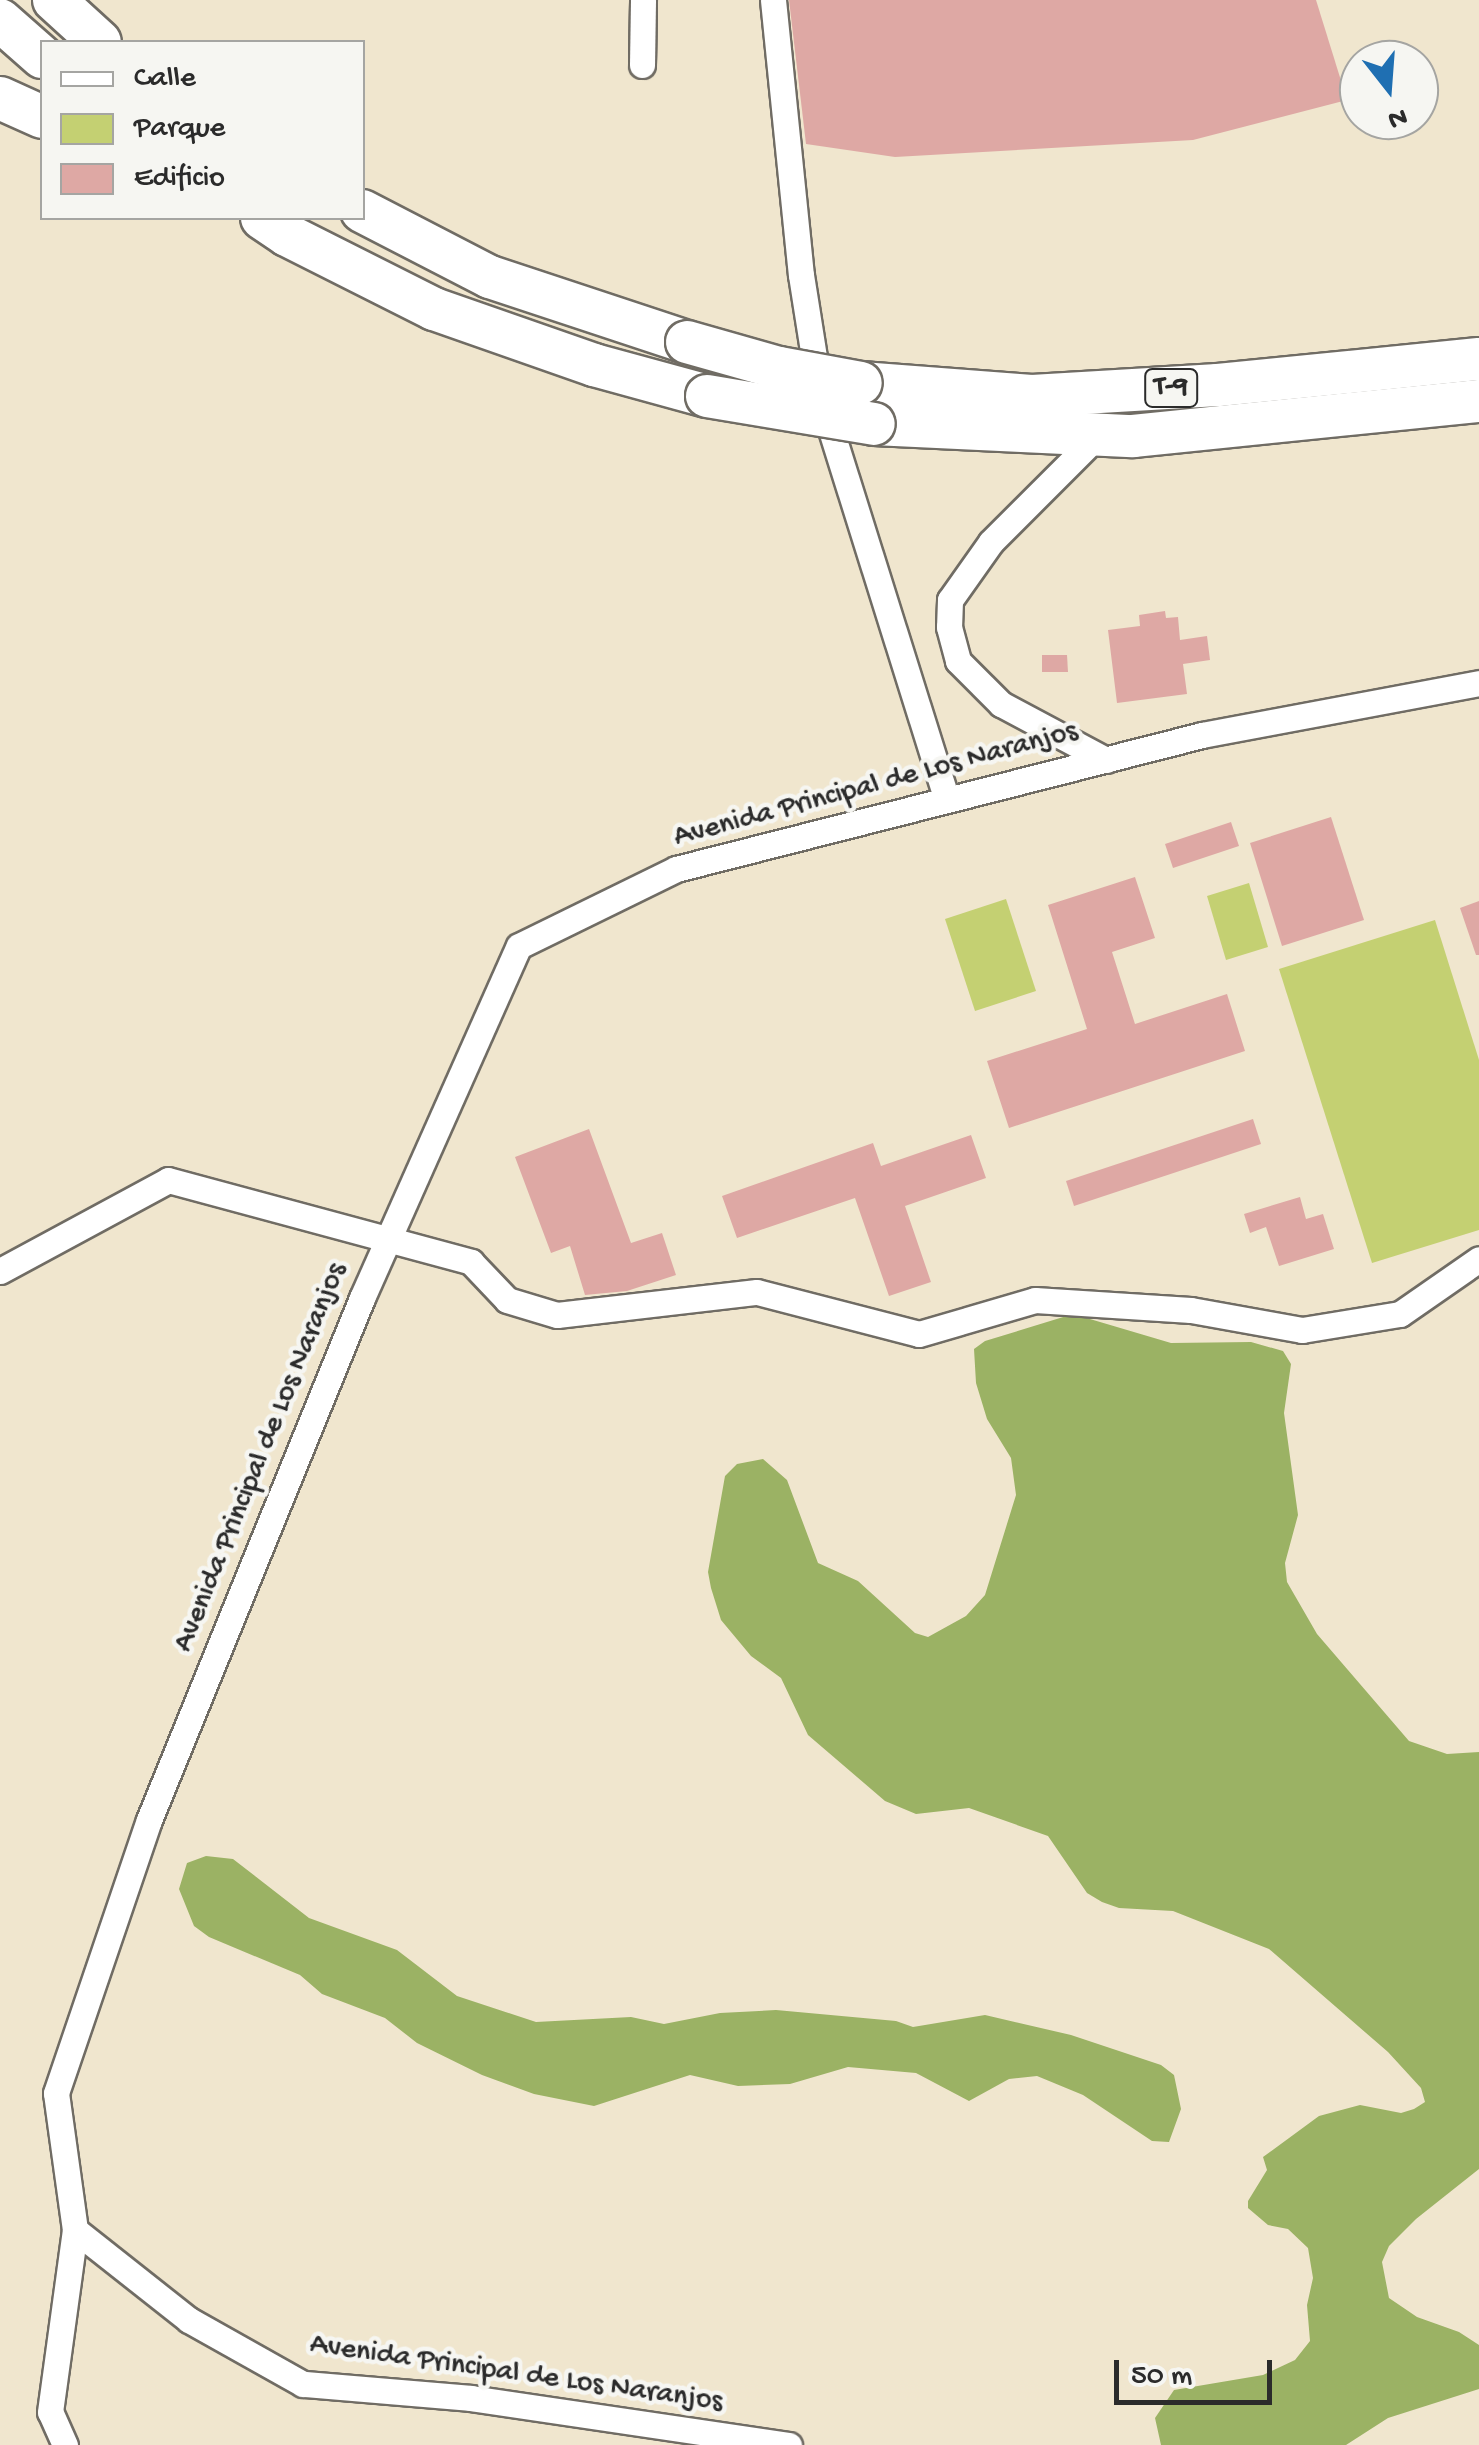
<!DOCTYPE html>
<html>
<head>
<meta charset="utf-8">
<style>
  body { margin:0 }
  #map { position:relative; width:1479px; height:2445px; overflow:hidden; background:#f0e6ce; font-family:"Gochi Hand",sans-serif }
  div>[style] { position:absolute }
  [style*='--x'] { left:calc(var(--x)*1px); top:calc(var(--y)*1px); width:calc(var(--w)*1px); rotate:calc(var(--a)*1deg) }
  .green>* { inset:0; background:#c4d072 }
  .forest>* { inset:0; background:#9bb264 }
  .building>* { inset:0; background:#dea8a4 }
  .roads { filter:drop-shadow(2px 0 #706c64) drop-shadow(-2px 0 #706c64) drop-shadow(0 2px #706c64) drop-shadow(0 -2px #706c64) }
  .minor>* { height:25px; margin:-12.5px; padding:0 12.5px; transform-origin:12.5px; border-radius:12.5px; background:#fff }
  .trunk>* { height:42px; margin:-21px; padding:0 21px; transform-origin:21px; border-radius:21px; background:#fff }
  .bridges { filter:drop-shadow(2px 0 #706c64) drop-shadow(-2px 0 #706c64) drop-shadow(0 2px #706c64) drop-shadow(0 -2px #706c64) }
  .trunk-bridge>* { height:42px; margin:-21px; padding:0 21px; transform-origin:21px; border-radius:21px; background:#fff }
  span { translate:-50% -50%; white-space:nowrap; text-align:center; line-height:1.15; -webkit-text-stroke:9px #f6f6f2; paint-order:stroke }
  .shield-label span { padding:2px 8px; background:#f6f6f2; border:2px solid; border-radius:8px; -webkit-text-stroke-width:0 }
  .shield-label { font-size:28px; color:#2b2b2b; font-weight:700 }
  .street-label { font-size:30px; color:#2b2b2b }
  .legend { position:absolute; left:40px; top:40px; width:325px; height:180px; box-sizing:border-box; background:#f6f6f2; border:2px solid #a5a5a2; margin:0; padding:12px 18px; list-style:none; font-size:30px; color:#2b2b2b }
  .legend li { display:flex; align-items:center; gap:20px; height:50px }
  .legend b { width:50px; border:2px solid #a5a5a2 }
  .north { position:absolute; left:1339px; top:40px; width:100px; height:100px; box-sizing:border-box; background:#f6f6f2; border:2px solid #a5a5a2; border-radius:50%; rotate:163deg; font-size:28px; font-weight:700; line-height:40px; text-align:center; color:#2b2b2b }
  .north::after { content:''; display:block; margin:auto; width:35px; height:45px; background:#1f6fb2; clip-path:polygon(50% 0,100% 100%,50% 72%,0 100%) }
  .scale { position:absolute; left:1114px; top:2360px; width:158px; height:45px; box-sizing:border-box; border:5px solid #2b2b2b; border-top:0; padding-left:12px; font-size:30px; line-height:35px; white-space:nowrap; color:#2b2b2b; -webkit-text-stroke:8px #f6f6f2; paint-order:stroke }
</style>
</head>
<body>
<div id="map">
  <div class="green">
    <div style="clip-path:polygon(1249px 883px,1268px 947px,1226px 960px,1207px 896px)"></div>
    <div style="clip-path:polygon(1006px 899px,1036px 991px,975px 1011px,945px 919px)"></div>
    <div style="clip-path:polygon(1435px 920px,1479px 1060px,1479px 1230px,1372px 1263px,1279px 969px)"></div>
  </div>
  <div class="forest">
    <div style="clip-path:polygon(1073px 1314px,1171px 1343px,1251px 1342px,1283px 1351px,1291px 1364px,1284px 1413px,1298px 1515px,1285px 1563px,1287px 1582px,1317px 1634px,1409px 1741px,1447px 1754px,1479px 1752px,1479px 2169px,1416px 2219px,1389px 2246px,1382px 2262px,1389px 2298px,1417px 2317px,1459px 2332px,1479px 2345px,1479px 2389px,1388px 2418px,1346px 2445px,1161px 2445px,1155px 2418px,1174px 2390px,1263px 2375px,1295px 2360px,1310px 2341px,1307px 2305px,1313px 2278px,1308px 2248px,1288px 2229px,1268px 2225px,1248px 2208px,1248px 2201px,1267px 2170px,1263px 2157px,1319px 2116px,1360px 2105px,1401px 2113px,1414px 2109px,1425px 2102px,1421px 2088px,1388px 2052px,1269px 1949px,1173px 1911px,1119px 1908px,1102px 1902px,1087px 1893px,1048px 1836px,969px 1808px,916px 1814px,885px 1801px,808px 1735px,781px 1678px,751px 1656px,721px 1620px,711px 1588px,708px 1572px,725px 1476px,737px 1464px,763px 1459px,787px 1480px,818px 1563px,858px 1581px,915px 1633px,928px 1637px,966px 1616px,985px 1595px,1016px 1495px,1011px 1458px,987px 1419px,976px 1383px,974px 1349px,985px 1341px)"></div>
    <div style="clip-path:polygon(206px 1856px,233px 1859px,309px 1918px,397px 1950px,457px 1996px,536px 2022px,631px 2017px,664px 2024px,720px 2013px,776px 2010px,896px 2021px,913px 2027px,985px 2015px,1071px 2035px,1161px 2065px,1174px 2075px,1181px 2109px,1169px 2142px,1152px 2141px,1083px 2095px,1037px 2076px,1009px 2079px,969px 2101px,916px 2073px,848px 2067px,790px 2084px,738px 2086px,690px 2075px,594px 2106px,534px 2094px,482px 2075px,417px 2043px,385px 2018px,322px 1994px,300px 1975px,209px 1937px,194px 1926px,179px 1889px,187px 1863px)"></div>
  </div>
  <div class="building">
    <div style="clip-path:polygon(789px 0,1316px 0,1347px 100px,1193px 140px,895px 157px,806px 144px)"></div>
    <div style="clip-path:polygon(1165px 611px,1166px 618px,1178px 617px,1180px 640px,1207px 636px,1210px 660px,1183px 664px,1187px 694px,1117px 703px,1108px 630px,1140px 626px,1139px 615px)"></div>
    <div style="clip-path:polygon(1042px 655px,1067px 655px,1068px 672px,1042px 672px)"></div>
    <div style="clip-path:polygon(1331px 817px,1364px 920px,1282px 946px,1250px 843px)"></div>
    <div style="clip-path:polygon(1231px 822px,1239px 846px,1173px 868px,1165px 844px)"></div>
    <div style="clip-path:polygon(1135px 877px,1155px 938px,1112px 952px,1135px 1024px,1227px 994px,1245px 1051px,1009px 1128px,987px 1061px,1087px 1029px,1048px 905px)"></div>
    <div style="clip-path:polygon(1479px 901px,1479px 955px,1476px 955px,1460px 908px)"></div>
    <div style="clip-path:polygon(1253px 1119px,1261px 1144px,1074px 1206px,1066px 1181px)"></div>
    <div style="clip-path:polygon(589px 1129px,631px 1243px,662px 1233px,676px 1275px,627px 1291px,585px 1295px,570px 1246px,551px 1253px,515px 1157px)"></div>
    <div style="clip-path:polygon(971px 1135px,986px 1178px,905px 1206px,931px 1282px,889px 1296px,855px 1198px,737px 1238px,722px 1196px,873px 1143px,881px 1166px)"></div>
    <div style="clip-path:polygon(1300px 1197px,1306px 1219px,1323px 1214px,1334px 1249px,1279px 1266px,1266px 1227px,1250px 1233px,1244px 1214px)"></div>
  </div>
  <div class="roads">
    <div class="minor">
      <div style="--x:773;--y:0;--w:276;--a:84.2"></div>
      <div style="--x:801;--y:275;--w:121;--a:81"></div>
      <div style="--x:820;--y:395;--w:424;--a:72.6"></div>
      <div style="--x:642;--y:65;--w:65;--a:-89.1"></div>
      <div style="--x:1099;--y:434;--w:153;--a:135"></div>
      <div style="--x:991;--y:542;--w:71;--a:125.3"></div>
      <div style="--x:950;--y:600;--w:27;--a:92"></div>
      <div style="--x:949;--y:627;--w:35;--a:75"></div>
      <div style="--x:958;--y:661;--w:61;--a:45"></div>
      <div style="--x:1001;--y:704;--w:119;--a:28.1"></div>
      <div style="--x:0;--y:1271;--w:191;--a:-28.4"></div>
      <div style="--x:168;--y:1180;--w:314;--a:15.1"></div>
      <div style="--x:471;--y:1262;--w:52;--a:46.5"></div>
      <div style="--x:507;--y:1300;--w:52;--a:16.7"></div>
      <div style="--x:557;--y:1315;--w:201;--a:-6.6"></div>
      <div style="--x:757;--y:1292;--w:167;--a:14.5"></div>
      <div style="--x:919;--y:1334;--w:121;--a:-16.3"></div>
      <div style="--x:1035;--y:1300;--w:156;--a:3.7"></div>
      <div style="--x:1191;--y:1310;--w:113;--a:10.2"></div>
      <div style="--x:1302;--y:1330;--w:99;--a:-9.3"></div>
      <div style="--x:1400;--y:1314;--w:96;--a:-34.8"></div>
      <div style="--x:65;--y:2445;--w:36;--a:-114"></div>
      <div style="--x:50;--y:2412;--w:184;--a:-82.2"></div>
      <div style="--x:789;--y:2445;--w:321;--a:-171.6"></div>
      <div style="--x:471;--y:2398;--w:169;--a:-175.2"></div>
      <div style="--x:303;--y:2384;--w:131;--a:-150.7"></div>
      <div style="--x:189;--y:2320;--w:145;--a:-141.7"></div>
      <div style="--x:75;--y:2230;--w:138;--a:-97.9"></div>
      <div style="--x:56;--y:2093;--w:288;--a:-71.2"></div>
      <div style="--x:149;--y:1820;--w:564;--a:-67.8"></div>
      <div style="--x:362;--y:1298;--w:385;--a:-66"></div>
      <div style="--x:519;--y:946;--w:175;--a:-26.1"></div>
      <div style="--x:676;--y:869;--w:543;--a:-14.29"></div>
      <div style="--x:1202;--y:735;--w:282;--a:-10.6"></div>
    </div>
    <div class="trunk">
      <div style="--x:54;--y:0;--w:62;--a:42.4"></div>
      <div style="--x:0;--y:20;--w:56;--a:41.4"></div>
      <div style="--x:0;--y:98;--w:46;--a:24.3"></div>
      <div style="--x:362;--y:211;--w:144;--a:27.3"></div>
      <div style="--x:490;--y:277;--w:207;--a:18.3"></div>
      <div style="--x:262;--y:218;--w:30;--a:34"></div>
      <div style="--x:287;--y:235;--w:165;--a:26.7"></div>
      <div style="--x:434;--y:309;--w:170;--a:19.3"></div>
      <div style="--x:594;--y:365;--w:117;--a:15.3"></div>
      <div style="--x:861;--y:383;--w:171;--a:4.3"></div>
      <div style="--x:1032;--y:396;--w:186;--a:-3.4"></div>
      <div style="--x:1218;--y:385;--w:262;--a:-5.7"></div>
      <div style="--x:874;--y:424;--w:259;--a:2.7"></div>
      <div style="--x:1133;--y:436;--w:348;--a:-5.8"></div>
    </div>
  </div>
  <div class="bridges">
    <div class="trunk-bridge">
      <div style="--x:687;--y:342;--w:96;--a:15.8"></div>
      <div style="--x:779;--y:368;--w:83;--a:10.4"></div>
      <div style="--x:707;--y:396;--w:169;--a:9.5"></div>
    </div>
  </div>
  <div class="shield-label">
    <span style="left:1171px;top:388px">T-9</span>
  </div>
  <div class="street-label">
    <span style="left:876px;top:786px;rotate:-15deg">Avenida Principal de Los Naranjos</span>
    <span style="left:262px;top:1458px;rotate:-68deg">Avenida Principal de Los Naranjos</span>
    <span style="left:516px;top:2375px;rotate:8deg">Avenida Principal de Los Naranjos</span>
  </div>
  <ul class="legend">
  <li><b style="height:12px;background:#fff"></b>Calle</li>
  <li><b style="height:28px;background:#c4d072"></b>Parque</li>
  <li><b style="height:28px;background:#dea8a4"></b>Edificio</li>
  </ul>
  <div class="north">N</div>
  <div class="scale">50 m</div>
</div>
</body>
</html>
